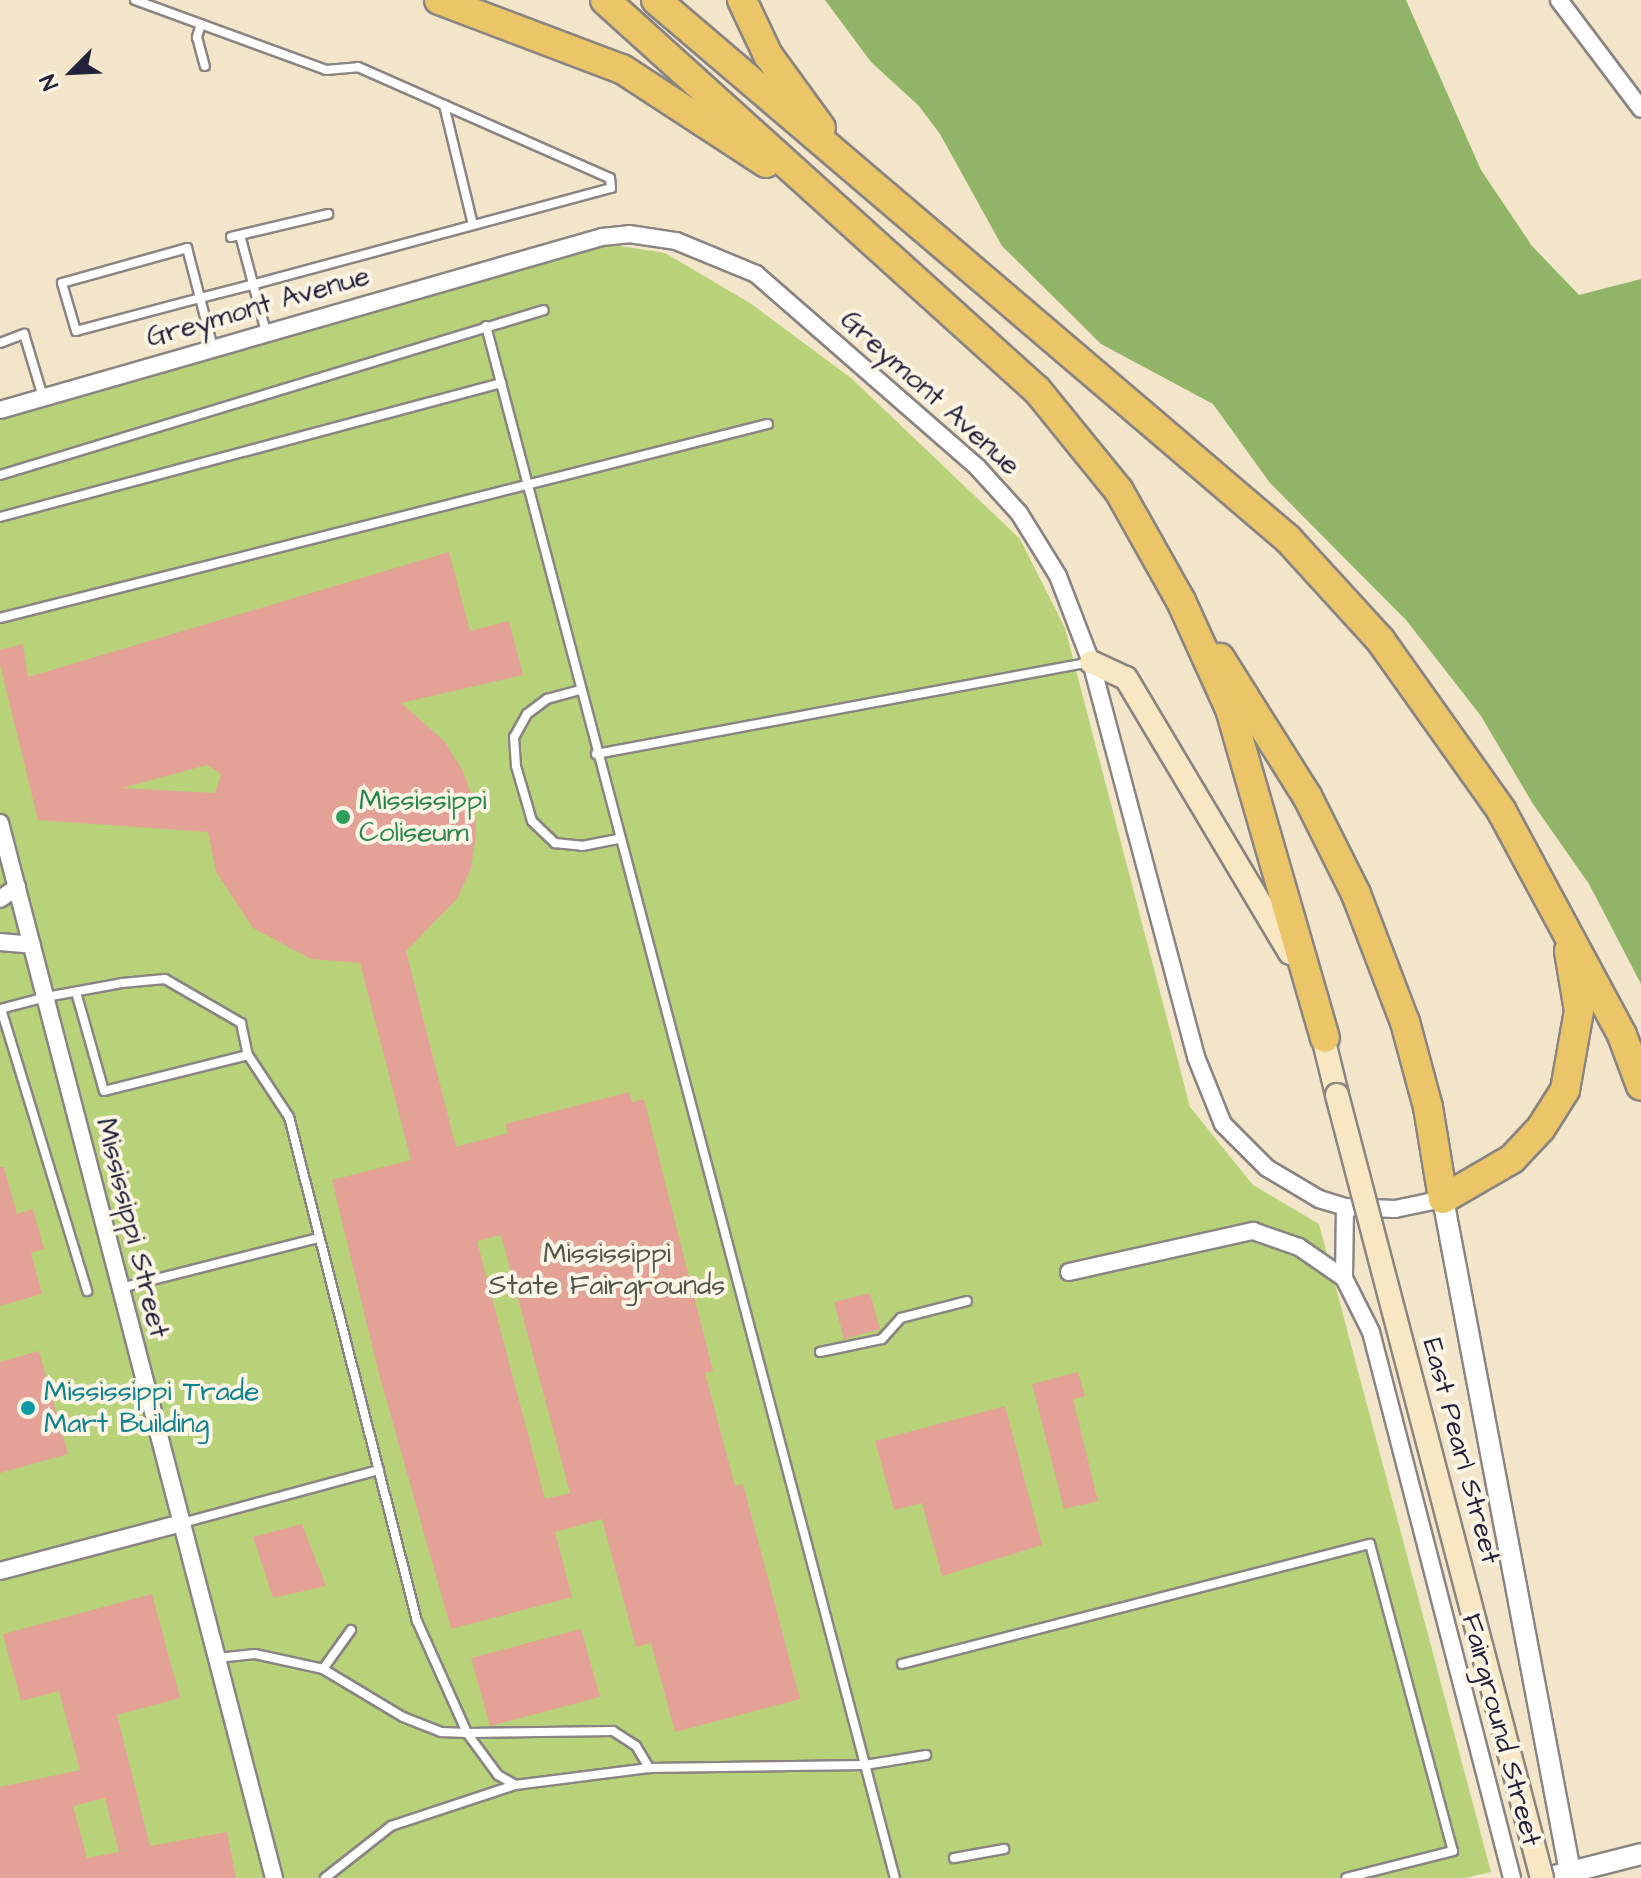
<!DOCTYPE html>
<html>
<head>
<meta charset="utf-8">
<style>
  body { margin:0 }
  #map { position:relative; width:1641px; height:1878px; overflow:hidden; background:#f3e5c9; font-family:"Architects Daughter",sans-serif }
  div>[style] { position:absolute }
  [style*='--x'] { left:calc(var(--x)*1px); top:calc(var(--y)*1px); width:calc(var(--w)*1px); rotate:calc(var(--a)*1deg) }
  .green>* { inset:0; background:#b7d278 }
  .forest>* { inset:0; background:#91b468 }
  .building>* { inset:0; background:#e4a297 }
  .roads { filter:drop-shadow(2px 0 #8a8482) drop-shadow(-2px 0 #8a8482) drop-shadow(0 2px #8a8482) drop-shadow(0 -2px #8a8482) }
  .service>* { height:8px; margin:-4px; padding:0 4px; transform-origin:4px; border-radius:4px; background:#fff }
  .minor>* { height:16px; margin:-8px; padding:0 8px; transform-origin:8px; border-radius:8px; background:#fff }
  .tertiary>* { height:20px; margin:-10px; padding:0 10px; transform-origin:10px; border-radius:10px; background:#fff }
  .secondary>* { height:22px; margin:-11px; padding:0 11px; transform-origin:11px; border-radius:11px; background:#f7e8c3 }
  .motorway>* { height:28px; margin:-14px; padding:0 14px; transform-origin:14px; border-radius:14px; background:#ebc669 }
  .bridges { filter:drop-shadow(2px 0 #8a8482) drop-shadow(-2px 0 #8a8482) drop-shadow(0 2px #8a8482) drop-shadow(0 -2px #8a8482) }
  .secondary-bridge>* { height:22px; margin:-11px; padding:0 11px; transform-origin:11px; border-radius:11px; background:#f7e8c3 }
  .dots>* { width:22px; height:22px; translate:-50% -50%; box-sizing:border-box; border:4px solid #fcf5e5; border-radius:50% }
  span { translate:-50% -50%; white-space:nowrap; text-align:center; line-height:1.15; -webkit-text-stroke:8px #fcf5e5; paint-order:stroke }
  .street-label { font-size:28px; color:#22223b }
  .leisure-label { font-size:28px; color:#27864d }
  .left { translate:0 -50%; text-align:left }
  .park-label { font-size:28px; color:#4f574d }
  .culture-label { font-size:28px; color:#0d838f }
  .north { position:absolute; left:32px; top:32px; width:80px; height:80px; -webkit-text-stroke:6px #fcf5e5; paint-order:stroke; rotate:246deg; font-size:22px; font-weight:700; line-height:32px; text-align:center; color:#22223b }
  .north::after { content:''; display:block; margin:auto; width:28px; height:36px; background:#22223b; clip-path:polygon(50% 0,100% 100%,50% 72%,0 100%) }
</style>
</head>
<body>
<div id="map">
  <div class="green">
    <div style="clip-path:polygon(607px 244px,665px 253px,750px 303px,851px 378px,1020px 539px,1065px 628px,1190px 1107px,1253px 1185px,1319px 1224px,1491px 1872px,1465px 1878px,0 1878px,0 416px)"></div>
  </div>
  <div class="forest">
    <div style="clip-path:polygon(825px 0,1406px 0,1481px 170px,1532px 246px,1579px 295px,1641px 279px,1641px 984px,1589px 884px,1533px 804px,1481px 716px,1406px 620px,1270px 483px,1213px 404px,1101px 344px,1002px 246px,940px 134px,919px 106px,871px 62px)"></div>
  </div>
  <div class="building">
    <div style="clip-path:polygon(evenodd,449px 552px,470px 631px,509px 621px,523px 675px,401px 703px,444px 741px,462px 769px,474px 801px,476px 835px,471px 868px,457px 899px,406px 951px,456px 1147px,508px 1133px,505px 1124px,629px 1092px,632px 1102px,644px 1099px,713px 1371px,705px 1373px,735px 1486px,743px 1484px,800px 1699px,675px 1732px,651px 1643px,636px 1647px,602px 1519px,555px 1532px,572px 1597px,451px 1629px,378px 1370px,332px 1180px,411px 1160px,360px 963px,311px 959px,253px 928px,216px 872px,208px 832px,38px 820px,0 665px,0 650px,23px 644px,28px 677px,449px 552px,207px 765px,221px 774px,215px 793px,122px 788px,207px 765px,449px 552px,501px 1235px,570px 1493px,545px 1499px,477px 1241px,501px 1235px)"></div>
    <div style="clip-path:polygon(0 1167px,4px 1167px,17px 1214px,33px 1209px,44px 1249px,31px 1253px,42px 1294px,0 1306px)"></div>
    <div style="clip-path:polygon(870px 1293px,880px 1329px,844px 1339px,834px 1302px)"></div>
    <div style="clip-path:polygon(39px 1351px,68px 1454px,0 1473px,0 1362px)"></div>
    <div style="clip-path:polygon(1078px 1372px,1085px 1396px,1073px 1399px,1098px 1501px,1064px 1509px,1032px 1384px)"></div>
    <div style="clip-path:polygon(1005px 1406px,1042px 1545px,942px 1576px,922px 1503px,894px 1510px,875px 1441px)"></div>
    <div style="clip-path:polygon(302px 1524px,326px 1586px,273px 1598px,253px 1537px)"></div>
    <div style="clip-path:polygon(evenodd,152px 1594px,180px 1698px,117px 1715px,150px 1846px,227px 1832px,236px 1878px,0 1878px,0 1787px,80px 1770px,59px 1691px,21px 1701px,3px 1634px,152px 1594px,105px 1798px,119px 1852px,87px 1858px,73px 1806px,105px 1798px)"></div>
    <div style="clip-path:polygon(581px 1629px,600px 1697px,490px 1726px,471px 1658px)"></div>
  </div>
  <div class="roads">
    <div class="service">
      <div style="--x:135;--y:0;--w:203;--a:20.1"></div>
      <div style="--x:326;--y:70;--w:32;--a:-5"></div>
      <div style="--x:358;--y:67;--w:275;--a:23.8"></div>
      <div style="--x:610;--y:178;--w:10;--a:84"></div>
      <div style="--x:611;--y:188;--w:373;--a:164.9"></div>
      <div style="--x:251;--y:285;--w:53;--a:165.7"></div>
      <div style="--x:200;--y:298;--w:128;--a:165.1"></div>
      <div style="--x:76;--y:331;--w:50;--a:-106.3"></div>
      <div style="--x:62;--y:283;--w:130;--a:-15.6"></div>
      <div style="--x:187;--y:248;--w:103;--a:75.4"></div>
      <div style="--x:201;--y:24;--w:14;--a:107"></div>
      <div style="--x:197;--y:37;--w:30;--a:75"></div>
      <div style="--x:444;--y:105;--w:123;--a:76.4"></div>
      <div style="--x:240;--y:235;--w:100;--a:75"></div>
      <div style="--x:231;--y:237;--w:100;--a:-13.3"></div>
      <div style="--x:486;--y:326;--w:1605;--a:75.24"></div>
      <div style="--x:0;--y:343;--w:26;--a:-21"></div>
      <div style="--x:24;--y:334;--w:66;--a:73.2"></div>
      <div style="--x:0;--y:475;--w:568;--a:-16.87"></div>
      <div style="--x:0;--y:517;--w:519;--a:-14.97"></div>
      <div style="--x:0;--y:618;--w:792;--a:-14.18"></div>
      <div style="--x:580;--y:690;--w:34;--a:165"></div>
      <div style="--x:547;--y:699;--w:25;--a:143"></div>
      <div style="--x:527;--y:714;--w:26;--a:119"></div>
      <div style="--x:514;--y:737;--w:29;--a:86"></div>
      <div style="--x:516;--y:766;--w:57;--a:73.8"></div>
      <div style="--x:532;--y:821;--w:32;--a:44"></div>
      <div style="--x:555;--y:843;--w:27;--a:6"></div>
      <div style="--x:582;--y:846;--w:38;--a:-11"></div>
      <div style="--x:596;--y:754;--w:503;--a:-10.53"></div>
      <div style="--x:4;--y:1008;--w:43;--a:-14.7"></div>
      <div style="--x:46;--y:997;--w:77;--a:-10.4"></div>
      <div style="--x:122;--y:983;--w:43;--a:-5.3"></div>
      <div style="--x:165;--y:979;--w:88;--a:30.1"></div>
      <div style="--x:241;--y:1023;--w:33;--a:78"></div>
      <div style="--x:248;--y:1055;--w:148;--a:166"></div>
      <div style="--x:104;--y:1091;--w:103;--a:-105.8"></div>
      <div style="--x:1;--y:1009;--w:295;--a:73"></div>
      <div style="--x:248;--y:1055;--w:74;--a:56.5"></div>
      <div style="--x:289;--y:1117;--w:520;--a:75.75"></div>
      <div style="--x:417;--y:1621;--w:123;--a:65.9"></div>
      <div style="--x:467;--y:1733;--w:146;--a:-0.8"></div>
      <div style="--x:613;--y:1731;--w:27;--a:33"></div>
      <div style="--x:636;--y:1746;--w:26;--a:59"></div>
      <div style="--x:649;--y:1768;--w:216;--a:-0.8"></div>
      <div style="--x:865;--y:1765;--w:62;--a:-9.3"></div>
      <div style="--x:121;--y:1288;--w:204;--a:-14.2"></div>
      <div style="--x:820;--y:1352;--w:63;--a:-11.8"></div>
      <div style="--x:882;--y:1339;--w:28;--a:-48"></div>
      <div style="--x:901;--y:1318;--w:68;--a:-14.4"></div>
      <div style="--x:182;--y:1523;--w:204;--a:-15.1"></div>
      <div style="--x:217;--y:1658;--w:38;--a:-6"></div>
      <div style="--x:255;--y:1654;--w:70;--a:12.4"></div>
      <div style="--x:323;--y:1669;--w:93;--a:31"></div>
      <div style="--x:403;--y:1717;--w:41;--a:21.5"></div>
      <div style="--x:441;--y:1732;--w:26;--a:2"></div>
      <div style="--x:467;--y:1733;--w:52;--a:53.6"></div>
      <div style="--x:498;--y:1775;--w:20;--a:30"></div>
      <div style="--x:515;--y:1785;--w:135;--a:-7.2"></div>
      <div style="--x:902;--y:1664;--w:483;--a:-14.4"></div>
      <div style="--x:1370;--y:1544;--w:318;--a:74.9"></div>
      <div style="--x:1453;--y:1851;--w:110;--a:165.8"></div>
      <div style="--x:323;--y:1669;--w:48;--a:-54.3"></div>
      <div style="--x:954;--y:1858;--w:51;--a:-10.2"></div>
      <div style="--x:325;--y:1878;--w:84;--a:-38.2"></div>
      <div style="--x:391;--y:1826;--w:131;--a:-18.3"></div>
    </div>
    <div class="minor">
      <div style="--x:1559;--y:0;--w:136;--a:53"></div>
      <div style="--x:0;--y:410;--w:626;--a:-16.03"></div>
      <div style="--x:602;--y:237;--w:27;--a:-6"></div>
      <div style="--x:629;--y:234;--w:48;--a:8.5"></div>
      <div style="--x:676;--y:241;--w:87;--a:22.4"></div>
      <div style="--x:756;--y:274;--w:295;--a:41.1"></div>
      <div style="--x:978;--y:468;--w:61;--a:47.7"></div>
      <div style="--x:1019;--y:513;--w:74;--a:58.2"></div>
      <div style="--x:1058;--y:576;--w:92;--a:69"></div>
      <div style="--x:1091;--y:662;--w:409;--a:75.1"></div>
      <div style="--x:1196;--y:1057;--w:72;--a:68.1"></div>
      <div style="--x:1223;--y:1124;--w:62;--a:45"></div>
      <div style="--x:1267;--y:1168;--w:61;--a:30.8"></div>
      <div style="--x:1319;--y:1199;--w:27;--a:17"></div>
      <div style="--x:1345;--y:1207;--w:50;--a:2.3"></div>
      <div style="--x:1395;--y:1209;--w:49;--a:-11.8"></div>
      <div style="--x:0;--y:823;--w:1090;--a:75.44"></div>
      <div style="--x:0;--y:899;--w:21;--a:-35"></div>
      <div style="--x:0;--y:942;--w:32;--a:5"></div>
      <div style="--x:1069;--y:1272;--w:189;--a:-12.6"></div>
      <div style="--x:1253;--y:1231;--w:49;--a:19.2"></div>
      <div style="--x:1299;--y:1247;--w:55;--a:34.6"></div>
      <div style="--x:1344;--y:1278;--w:60;--a:63.4"></div>
      <div style="--x:1371;--y:1332;--w:564;--a:75.52"></div>
      <div style="--x:1344;--y:1278;--w:71;--a:-89.2"></div>
      <div style="--x:0;--y:1571;--w:188;--a:-14.8"></div>
    </div>
    <div class="tertiary">
      <div style="--x:1443;--y:1199;--w:685;--a:79.31"></div>
      <div style="--x:1547;--y:1878;--w:97;--a:-14.3"></div>
    </div>
    <div class="secondary">
      <div style="--x:1091;--y:662;--w:38;--a:25"></div>
      <div style="--x:1126;--y:678;--w:320;--a:59.2"></div>
      <div style="--x:1320;--y:1025;--w:72;--a:76.3"></div>
    </div>
    <div class="motorway">
      <div style="--x:439;--y:0;--w:196;--a:20.7"></div>
      <div style="--x:622;--y:69;--w:172;--a:33.1"></div>
      <div style="--x:605;--y:0;--w:582;--a:42.08"></div>
      <div style="--x:1037;--y:390;--w:130;--a:50.9"></div>
      <div style="--x:1119;--y:491;--w:126;--a:60.6"></div>
      <div style="--x:1181;--y:601;--w:119;--a:65.6"></div>
      <div style="--x:1230;--y:709;--w:342;--a:73.9"></div>
      <div style="--x:656;--y:0;--w:831;--a:40.46"></div>
      <div style="--x:1288;--y:539;--w:138;--a:47.6"></div>
      <div style="--x:1381;--y:641;--w:207;--a:54.6"></div>
      <div style="--x:1501;--y:810;--w:255;--a:61.7"></div>
      <div style="--x:1622;--y:1035;--w:54;--a:69.6"></div>
      <div style="--x:742;--y:0;--w:61;--a:64.7"></div>
      <div style="--x:768;--y:55;--w:90;--a:54"></div>
      <div style="--x:1220;--y:658;--w:163;--a:57.8"></div>
      <div style="--x:1307;--y:796;--w:110;--a:63.4"></div>
      <div style="--x:1356;--y:894;--w:137;--a:69.1"></div>
      <div style="--x:1405;--y:1022;--w:88;--a:74.9"></div>
      <div style="--x:1428;--y:1107;--w:93;--a:80.7"></div>
      <div style="--x:1443;--y:1199;--w:80;--a:-30.1"></div>
      <div style="--x:1512;--y:1159;--w:42;--a:-46.9"></div>
      <div style="--x:1541;--y:1128;--w:45;--a:-57.7"></div>
      <div style="--x:1565;--y:1090;--w:80;--a:-80"></div>
      <div style="--x:1579;--y:1011;--w:61;--a:-99.5"></div>
    </div>
  </div>
  <div class="bridges">
    <div class="secondary-bridge">
      <div style="--x:1337;--y:1095;--w:809;--a:75.33"></div>
    </div>
  </div>
  <div class="dots">
    <div style="left:343px;top:817px;background:#2e9e5b"></div>
    <div style="left:28px;top:1408px;background:#0f9aa8"></div>
  </div>
  <div class="street-label">
    <span style="left:258px;top:307px;rotate:-16deg">Greymont Avenue</span>
    <span style="left:930px;top:393px;rotate:42deg">Greymont Avenue</span>
    <span style="left:132px;top:1228px;rotate:76deg">Mississippi Street</span>
    <span style="left:1461px;top:1451px;rotate:75deg">East Pearl Street</span>
    <span style="left:1501px;top:1730px;rotate:75deg">Fairground Street</span>
  </div>
  <div class="leisure-label">
    <span class="left" style="left:359px;top:817px">Mississippi<br>Coliseum</span>
  </div>
  <div class="park-label">
    <span style="left:607px;top:1270px">Mississippi<br>State Fairgrounds</span>
  </div>
  <div class="culture-label">
    <span class="left" style="left:44px;top:1408px">Mississippi Trade<br>Mart Building</span>
  </div>
  <div class="north">N</div>
</div>
</body>
</html>
